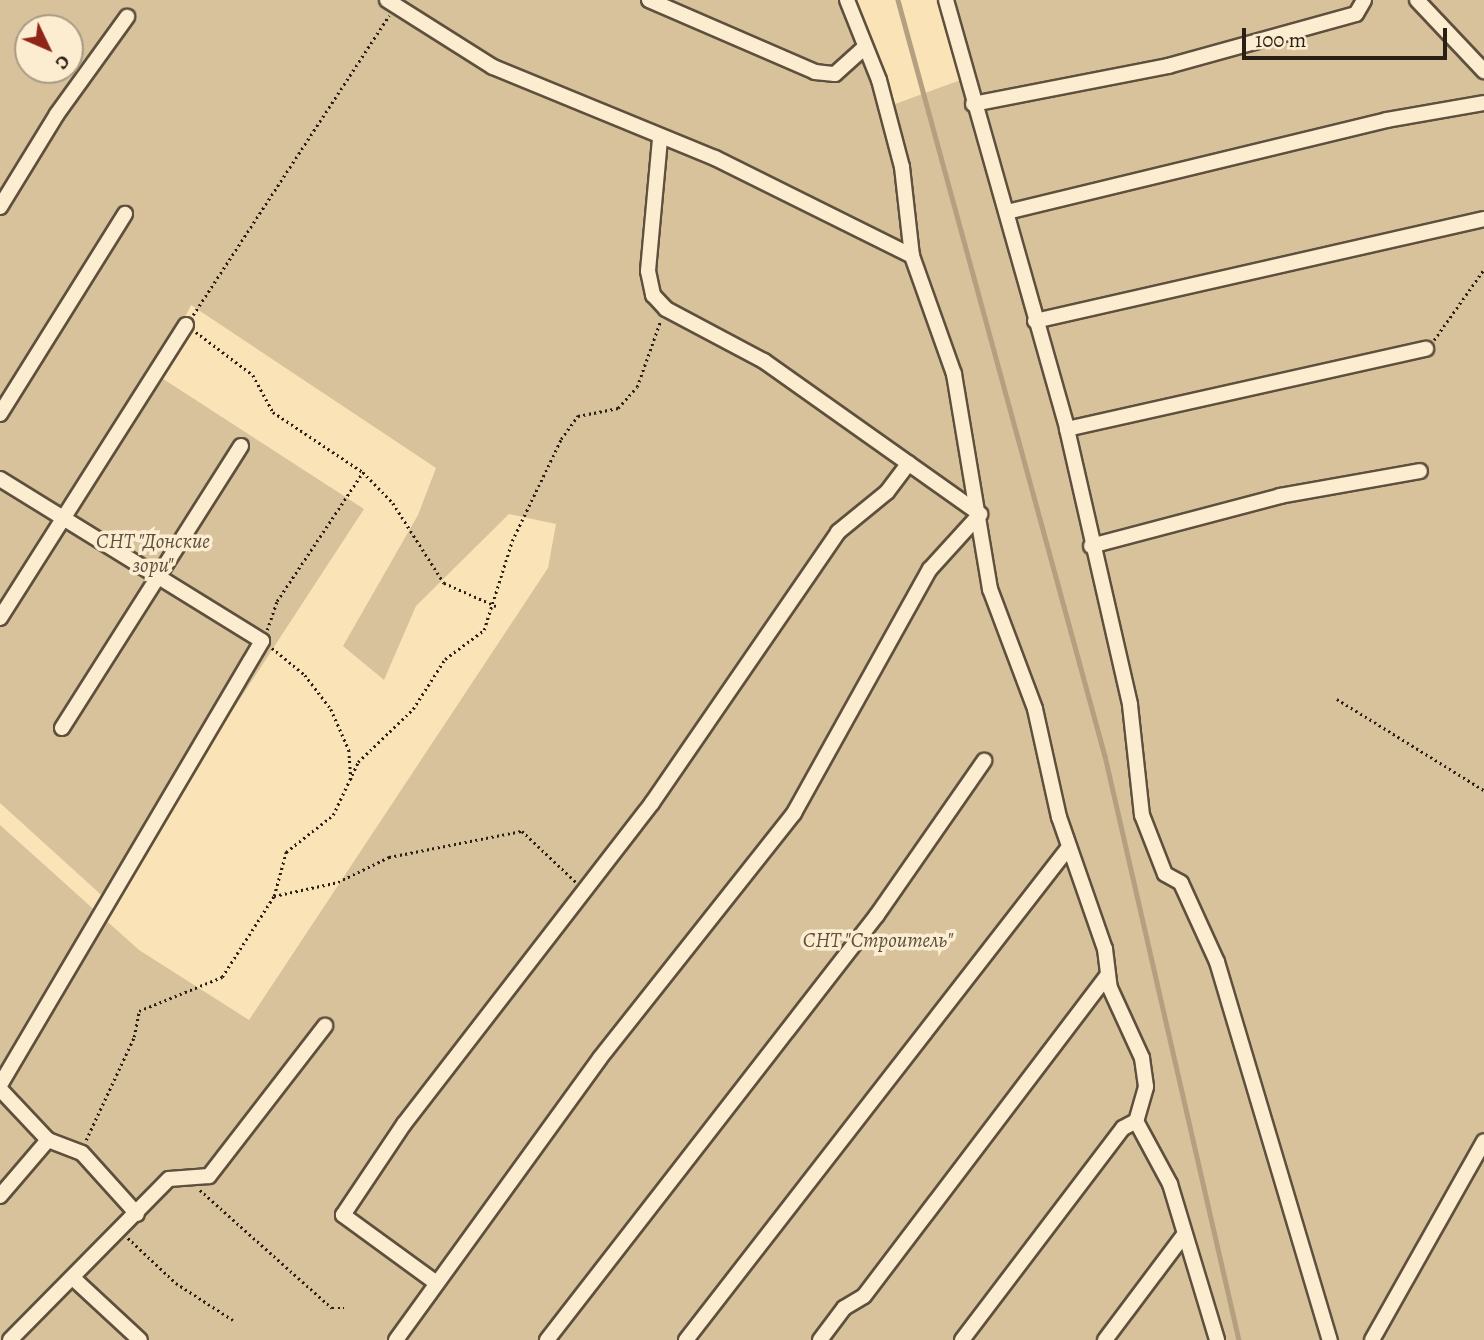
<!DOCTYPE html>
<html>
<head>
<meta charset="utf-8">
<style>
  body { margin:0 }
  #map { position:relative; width:1484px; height:1340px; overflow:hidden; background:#fbe3b8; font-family:Alegreya,serif }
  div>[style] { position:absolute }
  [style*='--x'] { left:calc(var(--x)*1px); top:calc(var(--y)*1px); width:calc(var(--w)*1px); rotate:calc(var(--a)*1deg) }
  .green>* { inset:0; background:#d7c29c }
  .stream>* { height:4.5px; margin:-2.25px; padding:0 2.25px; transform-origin:2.25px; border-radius:2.25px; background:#b4a080 }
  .path>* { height:2.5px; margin-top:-1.25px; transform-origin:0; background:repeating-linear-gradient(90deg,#291f14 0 2px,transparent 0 5.5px) }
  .roads { filter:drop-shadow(2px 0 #5e503d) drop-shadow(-2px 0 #5e503d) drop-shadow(0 2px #5e503d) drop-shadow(0 -2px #5e503d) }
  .minor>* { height:14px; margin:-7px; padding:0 7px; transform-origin:7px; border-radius:7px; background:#fcedd1 }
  span { translate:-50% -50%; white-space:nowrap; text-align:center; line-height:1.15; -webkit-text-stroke:7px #fcedd1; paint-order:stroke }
  .park-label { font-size:21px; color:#5d503d; font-style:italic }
  .north { position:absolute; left:14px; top:14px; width:70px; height:70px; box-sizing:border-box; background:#fcedd1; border:2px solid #a89b85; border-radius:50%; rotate:134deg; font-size:19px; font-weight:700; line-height:28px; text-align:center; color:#291f14 }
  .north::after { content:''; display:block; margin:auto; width:24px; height:32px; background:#8f2418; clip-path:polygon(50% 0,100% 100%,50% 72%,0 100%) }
  .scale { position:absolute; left:1242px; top:28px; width:205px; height:32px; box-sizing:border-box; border:4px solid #291f14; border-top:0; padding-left:9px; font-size:21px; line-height:24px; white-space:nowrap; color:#291f14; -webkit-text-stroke:5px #fcedd1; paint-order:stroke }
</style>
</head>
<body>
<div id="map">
  <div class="green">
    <div style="clip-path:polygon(evenodd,0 0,851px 0,887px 107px,974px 75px,956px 0,1484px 0,1484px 1340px,0 1340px,0 825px,139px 950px,249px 1020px,548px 568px,556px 524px,509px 514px,416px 606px,384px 680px,343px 646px,418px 515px,436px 468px,191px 305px,157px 375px,364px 509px,108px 901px,0 803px,0 0,28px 28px,70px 28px,70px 70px,28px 70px,28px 28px)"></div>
  </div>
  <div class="stream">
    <div style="--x:898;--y:0;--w:784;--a:74.69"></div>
    <div style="--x:1105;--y:756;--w:599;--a:77.08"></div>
  </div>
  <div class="path">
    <div style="--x:193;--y:315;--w:358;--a:-56.8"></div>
    <div style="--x:196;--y:332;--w:71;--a:37"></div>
    <div style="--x:253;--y:375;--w:42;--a:61.6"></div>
    <div style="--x:273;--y:412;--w:108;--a:33.7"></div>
    <div style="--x:363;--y:472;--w:43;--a:45.9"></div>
    <div style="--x:393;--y:503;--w:95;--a:57.5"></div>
    <div style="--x:444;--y:583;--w:57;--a:23.9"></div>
    <div style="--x:1434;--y:340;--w:87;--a:-54.8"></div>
    <div style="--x:267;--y:630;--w:31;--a:-71"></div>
    <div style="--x:277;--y:601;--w:155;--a:-56.3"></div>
    <div style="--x:272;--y:648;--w:43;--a:39.3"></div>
    <div style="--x:305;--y:675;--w:43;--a:52.6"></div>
    <div style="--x:331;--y:709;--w:45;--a:66.3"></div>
    <div style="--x:349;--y:750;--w:31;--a:86"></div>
    <div style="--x:1337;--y:699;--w:173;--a:31.8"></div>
    <div style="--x:274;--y:896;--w:66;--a:-12.3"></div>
    <div style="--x:338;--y:882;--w:57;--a:-26.1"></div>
    <div style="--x:389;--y:857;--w:136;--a:-11.1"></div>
    <div style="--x:522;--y:831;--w:74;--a:43.4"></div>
    <div style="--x:86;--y:1140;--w:114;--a:-65"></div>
    <div style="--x:134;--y:1037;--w:26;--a:-79"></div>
    <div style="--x:139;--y:1011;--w:90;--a:-22.3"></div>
    <div style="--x:222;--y:977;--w:96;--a:-57.3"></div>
    <div style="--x:274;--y:896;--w:46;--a:-74.7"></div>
    <div style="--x:286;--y:852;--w:60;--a:-38.2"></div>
    <div style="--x:333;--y:815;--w:59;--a:-64.7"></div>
    <div style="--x:358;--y:762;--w:76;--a:-43.9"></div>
    <div style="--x:413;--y:709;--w:59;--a:-57.4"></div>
    <div style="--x:445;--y:659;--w:49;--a:-36.6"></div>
    <div style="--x:484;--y:630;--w:93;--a:-72.5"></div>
    <div style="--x:512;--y:541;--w:113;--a:-64.3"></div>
    <div style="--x:561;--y:439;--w:29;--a:-54"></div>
    <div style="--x:578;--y:416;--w:41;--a:-11.3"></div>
    <div style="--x:618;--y:408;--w:28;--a:-48"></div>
    <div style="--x:637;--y:387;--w:69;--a:-70.5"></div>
    <div style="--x:200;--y:1190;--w:177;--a:41.8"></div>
    <div style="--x:332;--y:1308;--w:12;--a:0"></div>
    <div style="--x:128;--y:1238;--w:66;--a:43.2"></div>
    <div style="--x:176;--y:1283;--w:68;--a:33"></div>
  </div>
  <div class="roads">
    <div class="minor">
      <div style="--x:387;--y:0;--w:125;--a:32.3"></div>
      <div style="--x:493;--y:67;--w:240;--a:22.3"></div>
      <div style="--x:715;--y:158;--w:220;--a:26.4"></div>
      <div style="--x:649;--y:0;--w:181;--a:23.4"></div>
      <div style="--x:815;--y:72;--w:20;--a:6"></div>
      <div style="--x:835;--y:74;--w:40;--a:-42"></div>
      <div style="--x:847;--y:0;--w:86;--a:68.2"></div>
      <div style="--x:879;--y:80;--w:90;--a:75.2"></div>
      <div style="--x:902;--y:167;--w:90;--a:83.6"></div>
      <div style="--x:912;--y:256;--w:125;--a:70.4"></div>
      <div style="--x:954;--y:374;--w:218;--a:80.5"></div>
      <div style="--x:990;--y:589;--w:128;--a:69.4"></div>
      <div style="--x:1035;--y:709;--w:111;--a:77.5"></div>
      <div style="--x:1059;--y:817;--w:140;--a:70.8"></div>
      <div style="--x:1105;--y:949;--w:39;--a:83"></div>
      <div style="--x:1110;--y:988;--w:77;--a:65.4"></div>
      <div style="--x:1142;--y:1058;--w:29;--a:82"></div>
      <div style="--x:1146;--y:1087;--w:35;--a:106"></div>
      <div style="--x:1136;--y:1121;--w:72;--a:61.6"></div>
      <div style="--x:1170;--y:1184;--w:163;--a:73.2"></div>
      <div style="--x:946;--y:0;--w:446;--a:74.2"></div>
      <div style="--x:1067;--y:429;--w:283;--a:77.1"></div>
      <div style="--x:1130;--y:705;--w:111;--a:83.8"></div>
      <div style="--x:1142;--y:815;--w:63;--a:68.7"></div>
      <div style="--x:1165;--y:874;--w:18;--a:29"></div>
      <div style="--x:1181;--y:883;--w:87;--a:65.5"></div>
      <div style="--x:1217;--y:962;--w:395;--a:73.4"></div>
      <div style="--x:1417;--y:0;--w:98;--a:46.7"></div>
      <div style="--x:973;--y:104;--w:199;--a:-11"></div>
      <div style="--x:1168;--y:66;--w:195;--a:-15.5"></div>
      <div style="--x:1356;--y:14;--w:16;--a:-60"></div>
      <div style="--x:660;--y:139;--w:133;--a:95.2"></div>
      <div style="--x:648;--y:271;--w:25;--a:78"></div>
      <div style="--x:653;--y:295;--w:19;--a:47"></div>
      <div style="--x:666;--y:309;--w:111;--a:28"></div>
      <div style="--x:764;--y:361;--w:265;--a:35.3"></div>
      <div style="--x:0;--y:207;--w:109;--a:-58.5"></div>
      <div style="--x:57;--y:114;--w:120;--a:-54.2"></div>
      <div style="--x:1007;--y:212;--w:391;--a:-13.6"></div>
      <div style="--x:1387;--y:120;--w:98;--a:-9.9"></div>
      <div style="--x:1035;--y:321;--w:460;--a:-12.8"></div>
      <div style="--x:0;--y:414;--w:236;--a:-58"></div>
      <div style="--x:1067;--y:429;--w:368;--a:-12.6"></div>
      <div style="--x:0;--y:479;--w:308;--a:31.7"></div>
      <div style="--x:262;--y:641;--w:516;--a:120.54"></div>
      <div style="--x:1091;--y:546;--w:196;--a:-14.8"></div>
      <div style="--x:1280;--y:496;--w:142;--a:-10.1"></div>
      <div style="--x:0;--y:618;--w:347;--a:-57.6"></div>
      <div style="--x:62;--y:728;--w:334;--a:-57.6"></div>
      <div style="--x:0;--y:1089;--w:70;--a:46.7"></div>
      <div style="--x:48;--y:1140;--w:36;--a:21"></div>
      <div style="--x:82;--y:1153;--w:82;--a:48"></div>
      <div style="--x:0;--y:1196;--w:74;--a:-49.4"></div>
      <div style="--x:73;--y:1278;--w:91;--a:42.8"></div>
      <div style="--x:435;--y:1282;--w:114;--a:-143.9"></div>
      <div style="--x:343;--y:1215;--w:110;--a:-56.2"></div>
      <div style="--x:404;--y:1124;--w:406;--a:-52.3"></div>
      <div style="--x:652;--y:803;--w:329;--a:-55.5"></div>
      <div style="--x:838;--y:532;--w:63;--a:-39.2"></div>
      <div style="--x:887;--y:492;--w:36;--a:-53"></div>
      <div style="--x:10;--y:1340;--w:226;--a:-45.4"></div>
      <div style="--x:169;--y:1179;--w:40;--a:-4.3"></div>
      <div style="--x:209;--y:1176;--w:190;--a:-52.3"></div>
      <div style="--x:396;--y:1340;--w:348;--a:-54.1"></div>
      <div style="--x:600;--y:1058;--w:313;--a:-51.6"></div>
      <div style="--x:794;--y:813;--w:279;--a:-60.9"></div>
      <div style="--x:930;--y:569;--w:74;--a:-47.7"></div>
      <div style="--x:547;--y:1340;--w:538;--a:-52.17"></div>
      <div style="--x:877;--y:915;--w:188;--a:-55.2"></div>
      <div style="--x:686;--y:1340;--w:624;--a:-52.16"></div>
      <div style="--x:820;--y:1340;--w:40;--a:-53"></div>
      <div style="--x:844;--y:1308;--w:23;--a:-31"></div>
      <div style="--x:864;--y:1296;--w:403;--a:-52.8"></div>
      <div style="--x:962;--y:1340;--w:266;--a:-52.8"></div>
      <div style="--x:1123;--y:1128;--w:15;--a:-28"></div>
      <div style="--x:1105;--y:1340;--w:130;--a:-53.1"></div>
      <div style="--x:1372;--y:1340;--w:228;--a:-60.6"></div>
    </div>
  </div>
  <div class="park-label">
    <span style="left:153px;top:553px">СНТ "Донские<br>зори"</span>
    <span style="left:878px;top:940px">СНТ "Строитель"</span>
  </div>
  <div class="north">С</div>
  <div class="scale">100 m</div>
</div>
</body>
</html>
